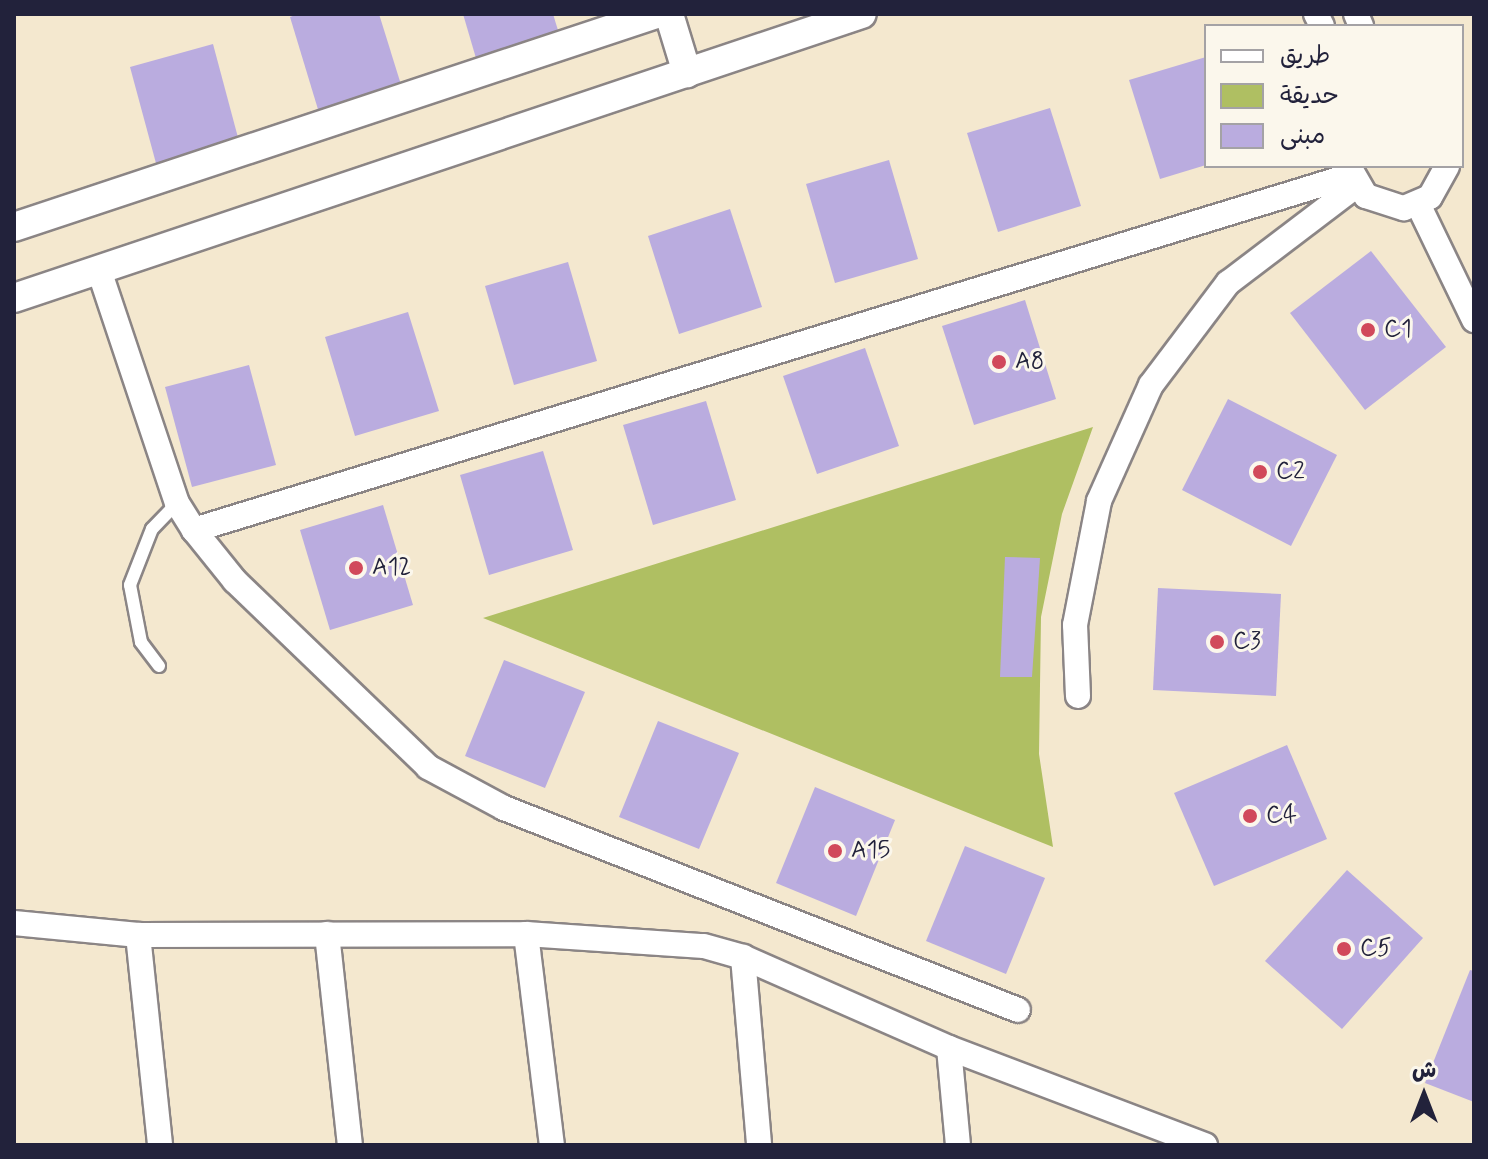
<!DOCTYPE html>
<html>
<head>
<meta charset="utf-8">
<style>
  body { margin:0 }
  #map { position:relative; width:1488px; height:1159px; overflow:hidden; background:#f4e8cf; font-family:Mynerve,"Playpen Sans Arabic",sans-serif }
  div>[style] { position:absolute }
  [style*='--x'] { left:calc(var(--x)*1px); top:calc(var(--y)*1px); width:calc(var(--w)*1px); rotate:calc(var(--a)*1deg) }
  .green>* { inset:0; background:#afbf62 }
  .building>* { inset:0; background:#baacdf }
  .roads { filter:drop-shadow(2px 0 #8b8585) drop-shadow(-2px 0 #8b8585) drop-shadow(0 2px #8b8585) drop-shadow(0 -2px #8b8585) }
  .service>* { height:12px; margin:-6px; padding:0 6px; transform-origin:6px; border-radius:6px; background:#fff }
  .minor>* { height:24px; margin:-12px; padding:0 12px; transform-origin:12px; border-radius:12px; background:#fff }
  .tertiary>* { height:28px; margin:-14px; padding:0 14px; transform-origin:14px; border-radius:14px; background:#fff }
  .dots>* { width:22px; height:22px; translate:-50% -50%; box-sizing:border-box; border:4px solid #fbf7ec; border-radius:50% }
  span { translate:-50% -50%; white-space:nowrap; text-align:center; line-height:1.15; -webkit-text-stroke:6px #fbf7ec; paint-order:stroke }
  .poi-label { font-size:24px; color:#22223b }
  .left { translate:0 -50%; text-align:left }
  .frame { position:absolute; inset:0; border:16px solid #22223b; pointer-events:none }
  .legend { position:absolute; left:1204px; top:24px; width:260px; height:144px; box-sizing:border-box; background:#fbf7ec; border:2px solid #a4a2a5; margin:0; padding:10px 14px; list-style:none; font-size:24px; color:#22223b }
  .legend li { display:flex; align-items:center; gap:16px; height:40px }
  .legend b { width:40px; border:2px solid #a4a2a5 }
  .north { position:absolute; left:1384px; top:1055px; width:80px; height:80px; -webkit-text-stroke:6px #fbf7ec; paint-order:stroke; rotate:0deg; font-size:22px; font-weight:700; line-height:32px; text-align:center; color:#22223b }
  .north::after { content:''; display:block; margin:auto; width:28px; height:36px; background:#22223b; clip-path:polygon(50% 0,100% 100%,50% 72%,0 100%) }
</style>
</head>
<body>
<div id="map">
  <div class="green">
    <div style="clip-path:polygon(1093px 427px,1062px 514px,1041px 617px,1039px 754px,1053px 847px,483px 618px)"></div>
  </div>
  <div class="building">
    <div style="clip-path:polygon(298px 14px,379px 14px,403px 91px,320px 116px,290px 17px)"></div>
    <div style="clip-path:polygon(463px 14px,553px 14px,561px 40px,478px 65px)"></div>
    <div style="clip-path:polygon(213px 44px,240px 145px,157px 167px,130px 67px)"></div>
    <div style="clip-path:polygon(1206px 57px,1206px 165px,1160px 179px,1129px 80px)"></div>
    <div style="clip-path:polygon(1050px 108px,1081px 206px,998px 232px,967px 133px)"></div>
    <div style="clip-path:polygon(889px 160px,918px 259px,835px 283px,806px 184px)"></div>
    <div style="clip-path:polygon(730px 209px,762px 307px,679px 334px,648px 236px)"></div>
    <div style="clip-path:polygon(1371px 251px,1446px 347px,1365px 410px,1290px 313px)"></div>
    <div style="clip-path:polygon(568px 262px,597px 361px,514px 385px,485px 286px)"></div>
    <div style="clip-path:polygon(1025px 300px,1056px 399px,974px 425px,942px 326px)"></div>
    <div style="clip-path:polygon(408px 312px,439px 411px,355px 436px,325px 337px)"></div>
    <div style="clip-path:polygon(865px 348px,899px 446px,817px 474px,783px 376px)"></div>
    <div style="clip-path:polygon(249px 365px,276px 465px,192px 487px,165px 387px)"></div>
    <div style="clip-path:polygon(1228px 399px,1337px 455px,1291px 546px,1182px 490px)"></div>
    <div style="clip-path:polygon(706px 401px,736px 500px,653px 525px,623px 425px)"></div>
    <div style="clip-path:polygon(543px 451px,573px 550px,489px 575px,460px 475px)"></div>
    <div style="clip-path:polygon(383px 505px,413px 605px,330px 630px,300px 530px)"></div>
    <div style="clip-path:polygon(1005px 557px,1040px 558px,1032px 677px,1000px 677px)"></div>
    <div style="clip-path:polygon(1158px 588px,1281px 594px,1276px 696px,1153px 690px)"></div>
    <div style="clip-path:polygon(504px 660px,585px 692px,545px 788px,465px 756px)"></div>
    <div style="clip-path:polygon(658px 721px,739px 753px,699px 849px,619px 817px)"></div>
    <div style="clip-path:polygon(1287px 745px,1327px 839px,1214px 886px,1174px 793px)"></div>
    <div style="clip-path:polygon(815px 787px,895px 820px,856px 916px,776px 883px)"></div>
    <div style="clip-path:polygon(965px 846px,1045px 878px,1006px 974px,926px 941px)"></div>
    <div style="clip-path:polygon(1347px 870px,1423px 938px,1342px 1029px,1265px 961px)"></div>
    <div style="clip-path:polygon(1470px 970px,1474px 971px,1474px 1102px,1425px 1083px)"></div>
  </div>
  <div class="roads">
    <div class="service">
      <div style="--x:159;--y:666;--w:30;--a:-127"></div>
      <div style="--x:141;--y:642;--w:58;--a:-100.9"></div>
      <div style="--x:130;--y:585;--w:60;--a:-68.6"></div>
      <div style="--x:152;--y:529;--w:36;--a:-46"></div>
    </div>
    <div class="minor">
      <div style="--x:1316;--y:14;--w:13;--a:63"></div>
      <div style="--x:1356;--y:14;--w:13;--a:67"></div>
      <div style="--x:1352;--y:172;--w:28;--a:60"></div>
      <div style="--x:1366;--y:196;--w:40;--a:18"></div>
      <div style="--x:1404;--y:208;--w:28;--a:-23"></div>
      <div style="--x:1430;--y:197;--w:35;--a:-61"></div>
      <div style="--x:1418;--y:204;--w:129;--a:64.2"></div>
      <div style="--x:99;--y:270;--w:246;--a:71.5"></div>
      <div style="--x:177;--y:503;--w:32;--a:58"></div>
      <div style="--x:194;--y:530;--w:65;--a:51.2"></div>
      <div style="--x:235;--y:581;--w:268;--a:43.9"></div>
      <div style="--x:428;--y:767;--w:86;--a:28.3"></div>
      <div style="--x:504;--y:808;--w:552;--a:21.45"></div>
      <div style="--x:194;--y:530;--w:1211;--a:-17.04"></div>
      <div style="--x:1078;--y:696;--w:71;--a:-92.4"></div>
      <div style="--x:1075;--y:625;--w:126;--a:-79"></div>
      <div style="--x:1099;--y:501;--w:127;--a:-65.9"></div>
      <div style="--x:1151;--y:385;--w:128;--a:-53"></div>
      <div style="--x:1228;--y:283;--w:162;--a:-37.2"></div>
      <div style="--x:14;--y:923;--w:125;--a:5.5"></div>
      <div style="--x:138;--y:935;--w:388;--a:-0.1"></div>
      <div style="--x:526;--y:934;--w:178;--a:3.9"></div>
      <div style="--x:704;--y:946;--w:41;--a:15.8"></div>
      <div style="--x:743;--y:957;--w:225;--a:23.8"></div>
      <div style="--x:949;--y:1048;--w:274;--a:20.8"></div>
      <div style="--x:327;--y:934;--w:212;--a:83.8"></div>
      <div style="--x:526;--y:934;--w:213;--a:83"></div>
      <div style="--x:138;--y:935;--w:211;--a:84"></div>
      <div style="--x:743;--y:957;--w:189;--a:85.1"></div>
      <div style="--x:949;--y:1048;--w:97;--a:84.7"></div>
    </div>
    <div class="tertiary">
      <div style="--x:669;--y:14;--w:62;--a:73"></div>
      <div style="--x:14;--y:227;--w:676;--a:-18.35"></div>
      <div style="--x:14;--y:298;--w:894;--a:-18.52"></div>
    </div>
  </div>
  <div class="dots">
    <div style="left:1368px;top:330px;background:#d1495b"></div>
    <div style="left:999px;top:362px;background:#d1495b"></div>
    <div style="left:1260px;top:472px;background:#d1495b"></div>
    <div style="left:356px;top:568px;background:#d1495b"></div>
    <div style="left:1217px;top:642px;background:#d1495b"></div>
    <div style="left:1250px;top:816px;background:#d1495b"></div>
    <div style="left:835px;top:851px;background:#d1495b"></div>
    <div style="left:1344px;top:949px;background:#d1495b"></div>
  </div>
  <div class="poi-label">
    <span class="left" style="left:1384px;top:330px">C1</span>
    <span class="left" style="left:1015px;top:362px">A8</span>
    <span class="left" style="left:1276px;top:472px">C2</span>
    <span class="left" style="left:372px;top:568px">A12</span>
    <span class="left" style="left:1233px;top:642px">C3</span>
    <span class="left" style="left:1266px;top:816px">C4</span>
    <span class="left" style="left:851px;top:851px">A15</span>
    <span class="left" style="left:1360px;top:949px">C5</span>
  </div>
  <div class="frame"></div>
  <ul class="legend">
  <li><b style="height:10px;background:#fff"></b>طريق</li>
  <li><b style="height:22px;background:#afbf62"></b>حديقة</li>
  <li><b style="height:22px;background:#baacdf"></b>مبنى</li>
  </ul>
  <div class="north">ش</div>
</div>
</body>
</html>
